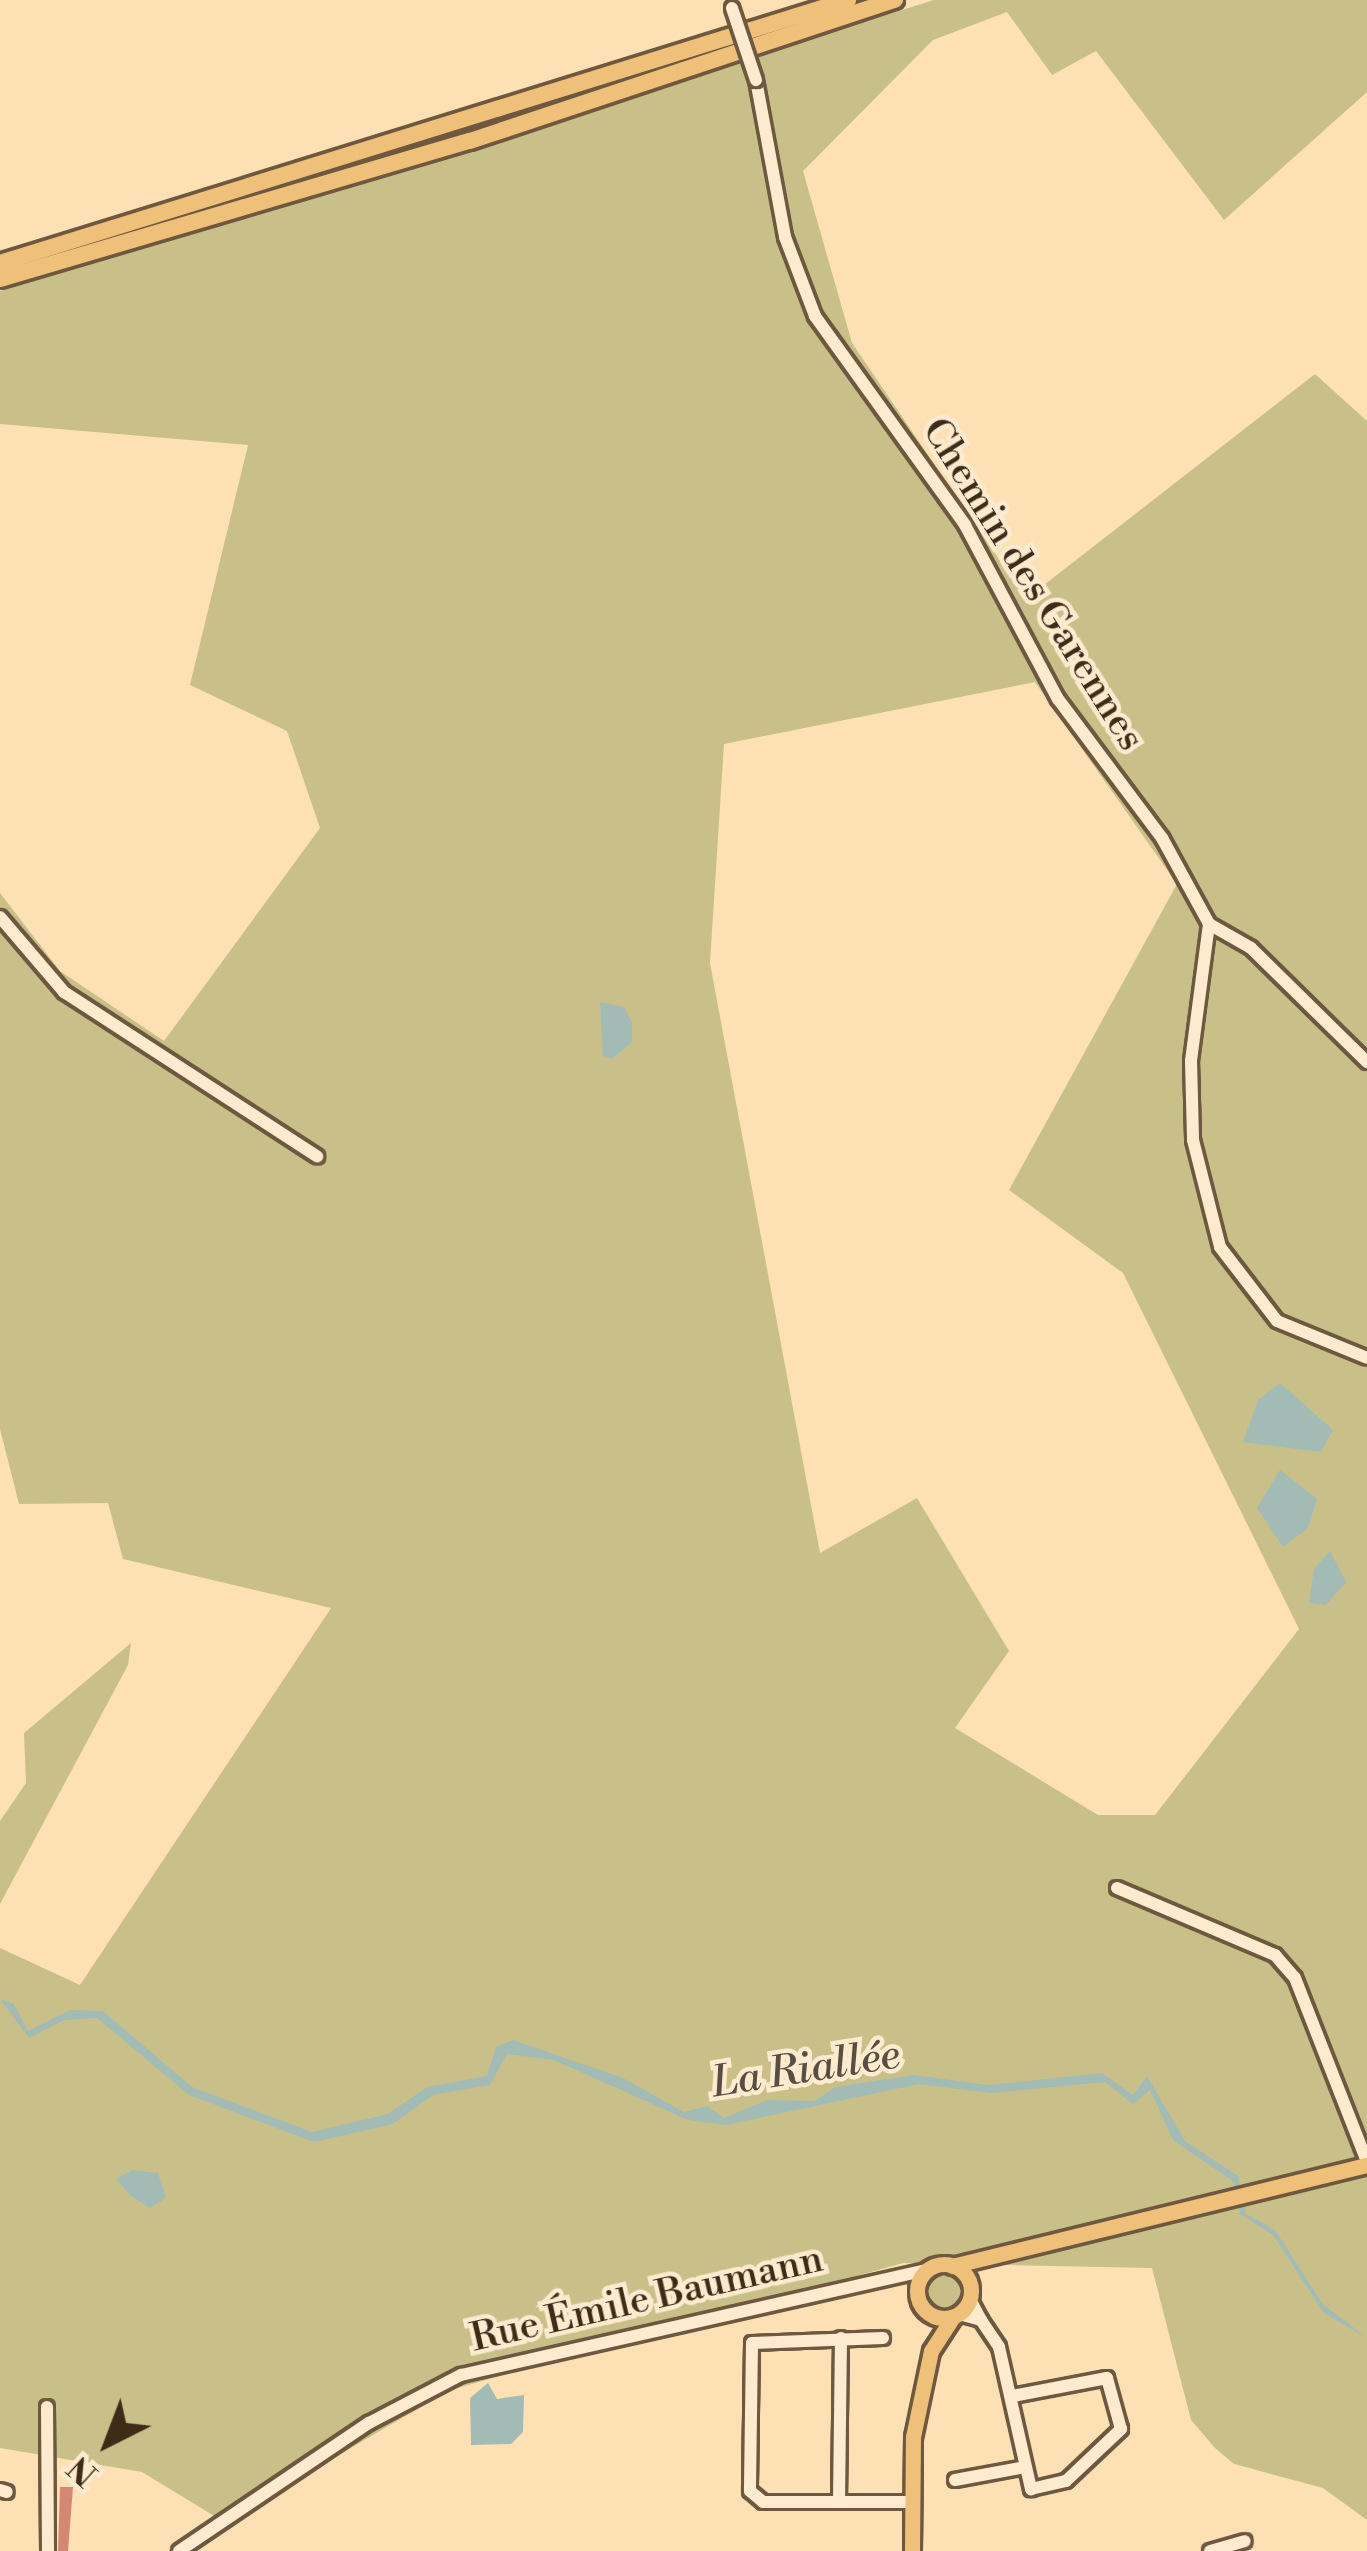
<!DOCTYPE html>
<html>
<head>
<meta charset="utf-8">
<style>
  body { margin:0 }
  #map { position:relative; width:1367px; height:2551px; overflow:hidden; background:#fee0b5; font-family:"Libre Bodoni",serif }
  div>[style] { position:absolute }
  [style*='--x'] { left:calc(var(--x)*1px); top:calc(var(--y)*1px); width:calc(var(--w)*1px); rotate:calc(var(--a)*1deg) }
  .green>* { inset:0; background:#c8c088 }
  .round { border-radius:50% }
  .water>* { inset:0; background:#a2bbb5 }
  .building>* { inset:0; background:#d48874 }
  .roads { filter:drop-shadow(3px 0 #6e583f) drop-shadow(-3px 0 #6e583f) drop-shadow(0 3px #6e583f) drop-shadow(0 -3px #6e583f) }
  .minor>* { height:12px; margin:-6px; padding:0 6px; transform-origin:6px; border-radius:6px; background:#feebcf }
  .major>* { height:15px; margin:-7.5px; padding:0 7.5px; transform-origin:7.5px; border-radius:7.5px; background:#efc07a }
  .major>.ring { margin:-7.5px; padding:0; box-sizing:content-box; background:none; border:15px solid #efc07a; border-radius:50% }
  .highway>* { height:16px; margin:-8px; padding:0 8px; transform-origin:8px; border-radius:8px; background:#efc07a }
  .bridges { filter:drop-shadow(3px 0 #6e583f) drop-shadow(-3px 0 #6e583f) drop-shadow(0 3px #6e583f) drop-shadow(0 -3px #6e583f) }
  .minor-bridge>* { height:12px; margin:-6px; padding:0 6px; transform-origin:6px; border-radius:6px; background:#feebcf }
  span { translate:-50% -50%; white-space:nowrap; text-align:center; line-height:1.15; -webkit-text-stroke:9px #feebcf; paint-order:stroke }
  .street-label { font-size:39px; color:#3e2b18 }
  .water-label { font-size:42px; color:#574f3f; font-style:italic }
  .north { position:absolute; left:48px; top:2383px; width:120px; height:120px; -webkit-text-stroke:9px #feebcf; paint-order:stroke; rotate:222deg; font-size:33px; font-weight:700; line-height:48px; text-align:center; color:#3e2b18 }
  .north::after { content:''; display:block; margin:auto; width:42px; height:54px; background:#3e2b18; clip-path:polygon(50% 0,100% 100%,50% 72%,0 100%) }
</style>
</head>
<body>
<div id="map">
  <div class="green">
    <div style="clip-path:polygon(evenodd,934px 0,1367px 0,1367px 92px,1224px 220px,1096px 51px,1052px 75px,1007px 12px,933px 40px,803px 171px,852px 343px,1026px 599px,1315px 374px,1367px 421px,1367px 2520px,1323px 2488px,1234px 2464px,1215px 2448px,1191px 2420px,1152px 2268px,903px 2263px,450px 2390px,224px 2522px,142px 2472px,0 2448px,0 1948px,80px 1985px,331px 1608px,123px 1559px,108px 1503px,19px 1504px,0 1429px,0 893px,60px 971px,164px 1041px,320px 828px,287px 731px,190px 685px,248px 445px,0 424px,0 291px,934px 0,1035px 682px,1177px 884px,1009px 1190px,1123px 1273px,1299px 1629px,1155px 1815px,1098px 1815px,955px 1728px,1009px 1651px,917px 1498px,820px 1553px,710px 963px,724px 744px,1035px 682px)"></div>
    <div style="clip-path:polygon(131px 1643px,128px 1665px,0 1904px,0 1821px,26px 1783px,24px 1733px)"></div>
    <div class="round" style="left:923px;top:2272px;width:40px;height:40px"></div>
  </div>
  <div class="water">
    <div style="clip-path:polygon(600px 1002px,624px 1007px,632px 1023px,632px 1042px,612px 1059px,603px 1056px)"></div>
    <div style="clip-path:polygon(1280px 1383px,1333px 1430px,1321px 1452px,1243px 1442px,1258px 1400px)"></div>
    <div style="clip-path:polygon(1280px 1470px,1317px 1499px,1308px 1528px,1283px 1547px,1257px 1508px)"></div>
    <div style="clip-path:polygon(1330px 1551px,1346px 1582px,1326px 1605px,1309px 1603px,1314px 1569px)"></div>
    <div style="clip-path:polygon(0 1999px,14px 2004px,28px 2031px,70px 2010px,103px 2011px,192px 2087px,312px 2132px,388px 2114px,427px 2087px,487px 2076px,496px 2047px,513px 2040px,623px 2078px,684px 2112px,707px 2106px,724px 2118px,767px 2100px,815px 2101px,835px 2087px,913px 2075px,989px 2085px,1102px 2073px,1133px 2095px,1147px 2076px,1185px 2141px,1238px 2176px,1246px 2214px,1275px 2230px,1323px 2304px,1367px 2338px,1324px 2313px,1273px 2235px,1240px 2214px,1234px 2182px,1173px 2140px,1150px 2090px,1133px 2104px,1105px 2082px,991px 2093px,919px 2084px,726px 2125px,688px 2120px,554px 2060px,507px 2054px,490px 2085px,433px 2095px,393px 2124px,314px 2142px,189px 2095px,97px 2018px,64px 2020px,29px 2038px)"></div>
    <div style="clip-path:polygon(132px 2170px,158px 2173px,166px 2198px,150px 2208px,131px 2196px,116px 2179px)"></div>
    <div style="clip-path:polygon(488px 2383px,497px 2399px,524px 2395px,523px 2432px,511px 2444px,471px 2445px,470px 2398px)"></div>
  </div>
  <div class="building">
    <div style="clip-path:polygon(60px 2487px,73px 2487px,68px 2551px,58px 2551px)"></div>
  </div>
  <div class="roads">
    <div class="minor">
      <div style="--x:756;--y:80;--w:160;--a:79.5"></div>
      <div style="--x:785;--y:237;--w:85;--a:69.2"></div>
      <div style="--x:815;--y:316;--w:257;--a:54.3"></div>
      <div style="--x:965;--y:525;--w:197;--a:61.9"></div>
      <div style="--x:1058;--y:699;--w:174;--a:53.2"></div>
      <div style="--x:1162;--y:838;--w:98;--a:61.3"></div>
      <div style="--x:1209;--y:924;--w:138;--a:97.5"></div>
      <div style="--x:1191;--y:1061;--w:79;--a:88.5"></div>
      <div style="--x:1193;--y:1140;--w:110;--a:75.8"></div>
      <div style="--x:1220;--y:1247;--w:93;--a:52.4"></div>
      <div style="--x:1277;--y:1321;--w:97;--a:22.3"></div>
      <div style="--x:0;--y:917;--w:99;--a:49.5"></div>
      <div style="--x:64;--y:992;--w:302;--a:33"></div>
      <div style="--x:1209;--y:924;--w:48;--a:29.7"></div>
      <div style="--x:1251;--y:948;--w:163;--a:44.5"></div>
      <div style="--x:1117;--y:1888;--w:172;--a:23"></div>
      <div style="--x:1275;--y:1955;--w:30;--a:49"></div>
      <div style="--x:1295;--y:1978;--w:198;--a:68.6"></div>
      <div style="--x:959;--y:2314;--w:23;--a:15"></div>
      <div style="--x:981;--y:2320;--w:24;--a:-118"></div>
      <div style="--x:981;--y:2320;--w:32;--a:56"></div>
      <div style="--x:999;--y:2347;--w:146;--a:77.3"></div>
      <div style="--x:1031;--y:2489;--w:36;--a:-13"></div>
      <div style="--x:1066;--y:2481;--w:76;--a:-43.4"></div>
      <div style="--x:1121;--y:2429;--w:53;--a:-105.4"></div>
      <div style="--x:1107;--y:2378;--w:96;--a:169.2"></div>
      <div style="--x:883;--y:2338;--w:131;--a:177.8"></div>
      <div style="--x:752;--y:2343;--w:148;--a:90.8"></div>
      <div style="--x:750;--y:2491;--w:17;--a:40"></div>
      <div style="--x:763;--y:2502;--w:145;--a:0"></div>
      <div style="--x:47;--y:2407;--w:144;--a:89.6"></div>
      <div style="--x:955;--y:2480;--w:71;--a:-10.5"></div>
      <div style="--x:0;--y:2490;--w:7;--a:16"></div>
      <div style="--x:839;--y:2501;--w:163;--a:-89.3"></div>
      <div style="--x:179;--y:2551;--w:229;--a:-34"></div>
      <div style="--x:369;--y:2423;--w:104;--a:-27.6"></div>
      <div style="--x:461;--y:2375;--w:479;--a:-12.7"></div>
      <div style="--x:1210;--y:2551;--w:36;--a:-16"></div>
    </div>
    <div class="major">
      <div class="ring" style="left:917px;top:2264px;width:39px;height:39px"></div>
      <div style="--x:952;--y:2266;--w:427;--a:-13.7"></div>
      <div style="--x:912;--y:2551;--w:114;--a:-89.5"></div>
      <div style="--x:913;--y:2437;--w:88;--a:-78.2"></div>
      <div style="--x:931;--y:2351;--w:40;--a:-57.1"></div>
    </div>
    <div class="highway">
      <div style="--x:0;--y:263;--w:888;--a:-17.23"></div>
      <div style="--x:0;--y:279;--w:490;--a:-16.4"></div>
      <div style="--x:470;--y:141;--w:448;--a:-18.4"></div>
    </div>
  </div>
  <div class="bridges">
    <div class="minor-bridge">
      <div style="--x:732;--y:8;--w:76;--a:71.6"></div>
    </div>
  </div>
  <div class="street-label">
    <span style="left:1032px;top:585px;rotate:58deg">Chemin des Garennes</span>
    <span style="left:647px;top:2300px;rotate:-13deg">Rue Émile Baumann</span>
  </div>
  <div class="water-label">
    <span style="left:806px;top:2070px;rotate:-9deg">La Riallée</span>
  </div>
  <div class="north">N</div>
</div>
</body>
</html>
